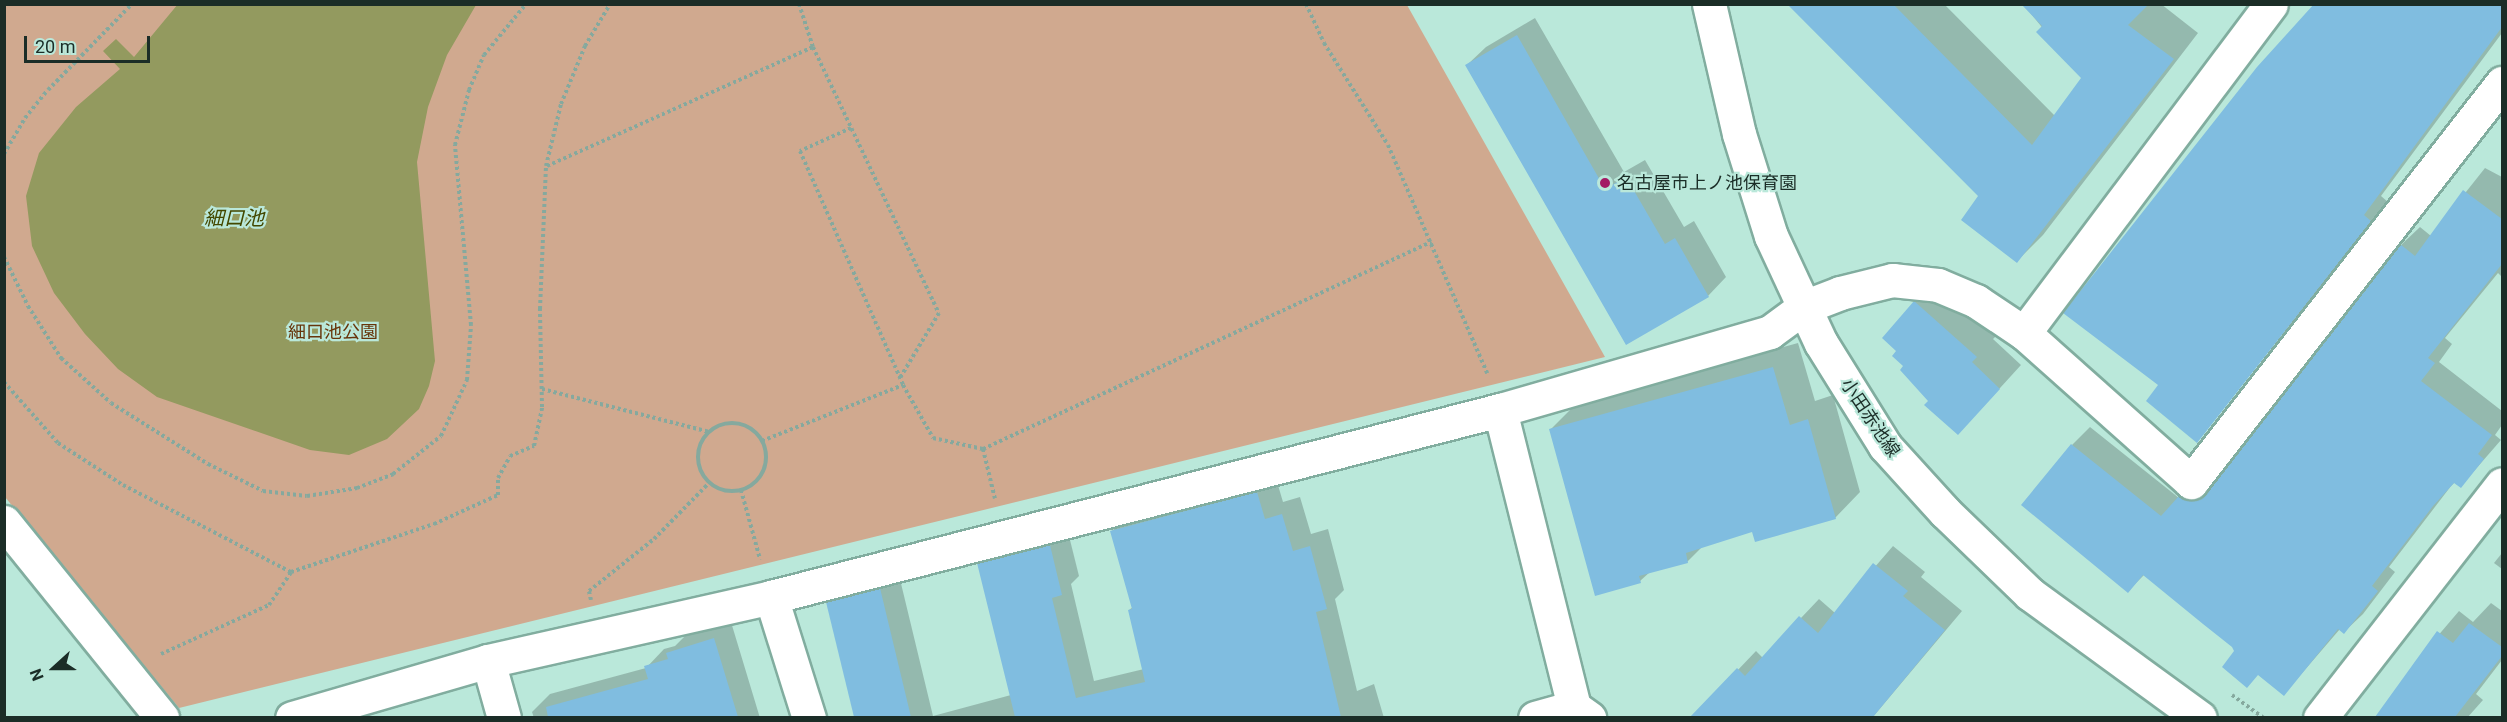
<!DOCTYPE html>
<html>
<head>
<meta charset="utf-8">
<style>
  body { margin:0 }
  #map { position:relative; width:2507px; height:722px; overflow:hidden; background:#bae8da; font-family:Roboto,"Noto Sans JP",sans-serif }
  div>[style] { position:absolute }
  [style*='--x'] { left:calc(var(--x)*1px); top:calc(var(--y)*1px); width:calc(var(--w)*1px); rotate:calc(var(--a)*1deg) }
  .green>* { inset:0; background:#d0a98f }
  .water>* { inset:0; background:#939a5f }
  .shadow>* { inset:0; background:#0003 }
  .building>* { inset:0; background:#80bde0 }
  .path>* { height:4px; margin-top:-2px; transform-origin:0; background:repeating-linear-gradient(90deg,#85a99e 0 3px,transparent 0 6px) }
  .path>.ring { margin:-2px; padding:0; box-sizing:content-box; background:none; border:4px solid #85a99e; border-radius:50% }
  .roads { filter:drop-shadow(2px 0 #81ad9f) drop-shadow(-2px 0 #81ad9f) drop-shadow(0 2px #81ad9f) drop-shadow(0 -2px #81ad9f) }
  .street>* { height:33px; margin:-16.5px; padding:0 16.5px; transform-origin:16.5px; border-radius:16.5px; background:#fff }
  .secondary>* { height:33px; margin:-16.5px; padding:0 16.5px; transform-origin:16.5px; border-radius:16.5px; background:#fff }
  .dots>* { width:16px; height:16px; translate:-50% -50%; box-sizing:border-box; border:3px solid #bae8da; border-radius:50% }
  span { translate:-50% -50%; white-space:nowrap; text-align:center; line-height:1.15; -webkit-text-stroke:4.5px #bae8da; paint-order:stroke }
  .poi-label { font-size:18px; color:#1b2d27 }
  .left { translate:0 -50%; text-align:left }
  .park-label { font-size:18px; color:#67350b }
  .street-label { font-size:18px; color:#1b2d27 }
  .water-label { font-size:20px; color:#434800; font-style:italic }
  .frame { position:absolute; inset:0; border:6px solid #1b2d27; pointer-events:none }
  .north { position:absolute; left:24px; top:638px; width:60px; height:60px; -webkit-text-stroke:4px #bae8da; paint-order:stroke; rotate:249deg; font-size:16px; font-weight:700; line-height:24px; text-align:center; color:#1b2d27 }
  .north::after { content:''; display:block; margin:auto; width:21px; height:27px; background:#1b2d27; clip-path:polygon(50% 0,100% 100%,50% 72%,0 100%) }
  .scale { position:absolute; left:24px; top:36px; width:126px; height:27px; box-sizing:border-box; border:3px solid #1b2d27; border-top:0; padding-left:8px; font-size:18px; line-height:21px; white-space:nowrap; color:#1b2d27; -webkit-text-stroke:4px #bae8da; paint-order:stroke }
</style>
</head>
<body>
<div id="map">
  <div class="green">
    <div style="clip-path:polygon(4px 5px,1407px 5px,1605px 357px,179px 708px,5px 497px)"></div>
  </div>
  <div class="water">
    <div style="clip-path:polygon(178px 4px,476px 5px,447px 55px,428px 107px,417px 162px,435px 361px,429px 386px,419px 409px,387px 439px,349px 455px,310px 450px,157px 397px,118px 369px,85px 334px,54px 293px,32px 246px,26px 196px,39px 153px,76px 107px,120px 69px,103px 51px,116px 39px,134px 57px)"></div>
  </div>
  <div class="shadow">
    <div style="clip-path:polygon(1944px 4px,2055px 116px,2083px 78px,2023px 4px,2161px 4px,2198px 33px,2043px 235px,2017px 261px,1980px 196px,1790px 5px)"></div>
    <div style="clip-path:polygon(2316px 4px,2502px 4px,2502px 33px,2381px 196px,2388px 202px,2197px 441px,2160px 384px,2258px 68px)"></div>
    <div style="clip-path:polygon(1535px 18px,1624px 172px,1645px 160px,1684px 227px,1694px 221px,1726px 277px,1708px 296px,1467px 65px,1486px 47px)"></div>
    <div style="clip-path:polygon(2485px 168px,2502px 177px,2502px 277px,2498px 273px,2445px 338px,2452px 344px,2439px 362px,2502px 411px,2502px 425px,2495px 435px,2501px 440px,2461px 486px,2455px 482px,2451px 486px,2389px 567px,2395px 572px,2363px 614px,2344px 632px,2340px 629px,2284px 694px,2233px 646px,2144px 575px,2128px 591px,2072px 445px,2090px 427px,2179px 498px,2199px 478px,2215px 481px,2401px 245px,2420px 227px,2431px 236px)"></div>
    <div style="clip-path:polygon(1938px 280px,1998px 334px,1993px 339px,2021px 365px,1980px 410px,1930px 401px,1905px 366px,1915px 302px)"></div>
    <div style="clip-path:polygon(1798px 343px,1815px 401px,1833px 395px,1860px 492px,1835px 518px,1753px 530px,1703px 546px,1687px 562px,1650px 572px,1640px 581px,1551px 429px,1576px 404px)"></div>
    <div style="clip-path:polygon(1275px 475px,1283px 502px,1300px 497px,1311px 534px,1328px 529px,1344px 590px,1335px 599px,1357px 691px,1374px 684px,1384px 718px,857px 718px,828px 603px,846px 585px,898px 571px,933px 716px,1011px 695px,979px 564px,997px 546px,1067px 528px,1079px 576px,1071px 584px,1094px 681px,1144px 669px,1129px 610px,1133px 607px,1112px 531px,1130px 513px)"></div>
    <div style="clip-path:polygon(1893px 546px,1925px 572px,1921px 577px,1962px 611px,1872px 718px,1692px 718px,1756px 651px,1763px 658px,1819px 599px,1835px 613px)"></div>
    <div style="clip-path:polygon(2502px 553px,2502px 569px,2494px 563px)"></div>
    <div style="clip-path:polygon(2491px 603px,2502px 611px,2502px 660px,2476px 694px,2483px 700px,2467px 718px,2377px 718px,2416px 667px,2413px 665px,2459px 611px,2473px 622px)"></div>
    <div style="clip-path:polygon(731px 622px,760px 718px,534px 718px,532px 712px,550px 694px,646px 668px,664px 649px,675px 646px,685px 636px)"></div>
  </div>
  <div class="building">
    <div style="clip-path:polygon(1787px 4px,1893px 4px,2032px 145px,2081px 78px,2036px 32px,2042px 26px,2021px 4px,2149px 4px,2128px 25px,2174px 59px,2017px 263px,1961px 220px,1978px 196px)"></div>
    <div style="clip-path:polygon(2314px 4px,2502px 4px,2502px 27px,2364px 215px,2371px 221px,2197px 443px,2146px 401px,2158px 385px,2063px 313px,2257px 67px)"></div>
    <div style="clip-path:polygon(1517px 35px,1605px 189px,1626px 177px,1665px 244px,1675px 238px,1709px 297px,1626px 345px,1465px 65px)"></div>
    <div style="clip-path:polygon(2463px 190px,2502px 219px,2502px 264px,2428px 358px,2435px 363px,2421px 381px,2492px 435px,2478px 454px,2484px 459px,2461px 488px,2454px 483px,2433px 506px,2372px 586px,2378px 591px,2344px 634px,2338px 629px,2284px 696px,2258px 675px,2247px 688px,2222px 667px,2234px 651px,2232px 647px,2203px 624px,2143px 575px,2128px 593px,2021px 505px,2071px 444px,2161px 516px,2179px 496px,2198px 499px,2400px 244px,2415px 256px)"></div>
    <div style="clip-path:polygon(1914px 301px,1977px 357px,1972px 362px,2000px 389px,1958px 435px,1924px 405px,1928px 401px,1900px 370px,1903px 366px,1892px 356px,1896px 351px,1882px 338px)"></div>
    <div style="clip-path:polygon(1773px 367px,1790px 425px,1808px 419px,1836px 519px,1755px 542px,1752px 532px,1686px 553px,1688px 563px,1639px 576px,1641px 583px,1595px 596px,1549px 429px)"></div>
    <div style="clip-path:polygon(1257px 492px,1265px 519px,1282px 514px,1293px 551px,1310px 546px,1327px 609px,1316px 612px,1341px 717px,1015px 717px,977px 563px,1050px 545px,1062px 595px,1052px 598px,1076px 698px,1145px 682px,1128px 610px,1132px 609px,1110px 531px)"></div>
    <div style="clip-path:polygon(1873px 563px,1908px 591px,1903px 596px,1945px 630px,1873px 717px,1690px 717px,1737px 668px,1745px 676px,1799px 616px,1818px 633px)"></div>
    <div style="clip-path:polygon(880px 588px,911px 717px,854px 717px,826px 602px)"></div>
    <div style="clip-path:polygon(2469px 623px,2502px 647px,2502px 656px,2455px 717px,2375px 717px,2437px 631px,2453px 643px)"></div>
    <div style="clip-path:polygon(714px 638px,738px 717px,548px 717px,546px 707px,648px 679px,644px 666px,668px 659px,666px 653px)"></div>
  </div>
  <div class="path">
    <div style="--x:799;--y:4;--w:45;--a:72"></div>
    <div style="--x:813;--y:47;--w:294;--a:64.7"></div>
    <div style="--x:939;--y:313;--w:76;--a:121"></div>
    <div style="--x:1306;--y:4;--w:43;--a:65.2"></div>
    <div style="--x:1324;--y:43;--w:120;--a:57.9"></div>
    <div style="--x:1388;--y:145;--w:249;--a:66.5"></div>
    <div style="--x:851;--y:128;--w:56;--a:155.7"></div>
    <div style="--x:800;--y:151;--w:256;--a:66.2"></div>
    <div style="--x:903;--y:385;--w:61;--a:60.5"></div>
    <div style="--x:933;--y:438;--w:51;--a:12.4"></div>
    <div style="--x:983;--y:449;--w:51;--a:76.5"></div>
    <div style="--x:4;--y:154;--w:42;--a:-59.7"></div>
    <div style="--x:25;--y:118;--w:36;--a:-51"></div>
    <div style="--x:48;--y:90;--w:120;--a:-45.7"></div>
    <div style="--x:547;--y:166;--w:291;--a:-24.1"></div>
    <div style="--x:4;--y:257;--w:55;--a:63.9"></div>
    <div style="--x:28;--y:306;--w:62;--a:57.6"></div>
    <div style="--x:61;--y:358;--w:67;--a:42"></div>
    <div style="--x:111;--y:403;--w:115;--a:32.2"></div>
    <div style="--x:208;--y:464;--w:61;--a:26.1"></div>
    <div style="--x:263;--y:491;--w:44;--a:6.5"></div>
    <div style="--x:307;--y:496;--w:51;--a:-9.1"></div>
    <div style="--x:357;--y:488;--w:39;--a:-21"></div>
    <div style="--x:393;--y:474;--w:61;--a:-38.4"></div>
    <div style="--x:441;--y:436;--w:62;--a:-65.1"></div>
    <div style="--x:467;--y:380;--w:55;--a:-85.8"></div>
    <div style="--x:471;--y:325;--w:181;--a:-95.1"></div>
    <div style="--x:455;--y:145;--w:57;--a:-75.7"></div>
    <div style="--x:469;--y:90;--w:38;--a:-67"></div>
    <div style="--x:484;--y:55;--w:66;--a:-50.5"></div>
    <div style="--x:4;--y:382;--w:81;--a:48.5"></div>
    <div style="--x:58;--y:443;--w:77;--a:32.9"></div>
    <div style="--x:123;--y:485;--w:189;--a:27.4"></div>
    <div style="--x:291;--y:572;--w:151;--a:-18.6"></div>
    <div style="--x:434;--y:524;--w:70;--a:-24.4"></div>
    <div style="--x:498;--y:495;--w:17;--a:-90"></div>
    <div style="--x:498;--y:478;--w:25;--a:-61"></div>
    <div style="--x:510;--y:456;--w:26;--a:-23"></div>
    <div style="--x:534;--y:446;--w:40;--a:-78"></div>
    <div style="--x:542;--y:407;--w:98;--a:-91.2"></div>
    <div style="--x:540;--y:309;--w:143;--a:-87.6"></div>
    <div style="--x:546;--y:166;--w:64;--a:-76.4"></div>
    <div style="--x:561;--y:104;--w:63;--a:-67.5"></div>
    <div style="--x:585;--y:46;--w:49;--a:-59.2"></div>
    <div style="--x:542;--y:389;--w:172;--a:14.4"></div>
    <div class="ring" style="left:698px;top:423px;width:64px;height:64px"></div>
    <div style="--x:762;--y:441;--w:152;--a:-21.7"></div>
    <div style="--x:983;--y:449;--w:494;--a:-24.8"></div>
    <div style="--x:741;--y:490;--w:72;--a:74.6"></div>
    <div style="--x:591;--y:600;--w:9;--a:-103"></div>
    <div style="--x:589;--y:591;--w:83;--a:-38.7"></div>
    <div style="--x:654;--y:539;--w:80;--a:-45.5"></div>
    <div style="--x:161;--y:654;--w:119;--a:-24.4"></div>
    <div style="--x:269;--y:605;--w:40;--a:-56"></div>
    <div style="--x:2232;--y:695;--w:39;--a:36"></div>
  </div>
  <div class="roads">
    <div class="street">
      <div style="--x:2024;--y:333;--w:411;--a:-53.1"></div>
      <div style="--x:1500;--y:410;--w:306;--a:76"></div>
      <div style="--x:4;--y:522;--w:252;--a:51.1"></div>
      <div style="--x:771;--y:597;--w:127;--a:72.6"></div>
      <div style="--x:488;--y:661;--w:59;--a:74.3"></div>
      <div style="--x:292;--y:718;--w:204;--a:-16.2"></div>
      <div style="--x:488;--y:661;--w:290;--a:-12.7"></div>
      <div style="--x:771;--y:597;--w:753;--a:-14.39"></div>
      <div style="--x:1500;--y:410;--w:281;--a:-16.1"></div>
      <div style="--x:1770;--y:332;--w:42;--a:-36.3"></div>
      <div style="--x:1804;--y:307;--w:39;--a:-21"></div>
      <div style="--x:1840;--y:293;--w:54;--a:-14"></div>
      <div style="--x:1892;--y:280;--w:46;--a:6.2"></div>
      <div style="--x:1938;--y:285;--w:41;--a:22.8"></div>
      <div style="--x:1976;--y:301;--w:58;--a:33.7"></div>
      <div style="--x:2024;--y:333;--w:224;--a:41.7"></div>
      <div style="--x:2191;--y:482;--w:506;--a:-52.07"></div>
      <div style="--x:1535;--y:718;--w:41;--a:-15.8"></div>
      <div style="--x:1574;--y:707;--w:19;--a:36"></div>
      <div style="--x:2320;--y:718;--w:296;--a:-52.1"></div>
    </div>
    <div class="secondary">
      <div style="--x:1709;--y:4;--w:133;--a:77"></div>
      <div style="--x:1739;--y:134;--w:107;--a:72.6"></div>
      <div style="--x:1771;--y:236;--w:118;--a:65"></div>
      <div style="--x:1821;--y:343;--w:121;--a:58.1"></div>
      <div style="--x:1885;--y:446;--w:89;--a:47.7"></div>
      <div style="--x:1945;--y:512;--w:118;--a:44"></div>
      <div style="--x:2030;--y:594;--w:210;--a:36.1"></div>
    </div>
  </div>
  <div class="dots">
    <div style="left:1605px;top:183px;background:#a31a64"></div>
  </div>
  <div class="poi-label">
    <span class="left" style="left:1617px;top:183px">名古屋市上ノ池保育園</span>
  </div>
  <div class="park-label">
    <span style="left:333px;top:332px">細口池公園</span>
  </div>
  <div class="street-label">
    <span style="left:1870px;top:418px;rotate:56deg">小田赤池線</span>
  </div>
  <div class="water-label">
    <span style="left:234px;top:218px">細口池</span>
  </div>
  <div class="frame"></div>
  <div class="north">N</div>
  <div class="scale">20 m</div>
</div>
</body>
</html>
